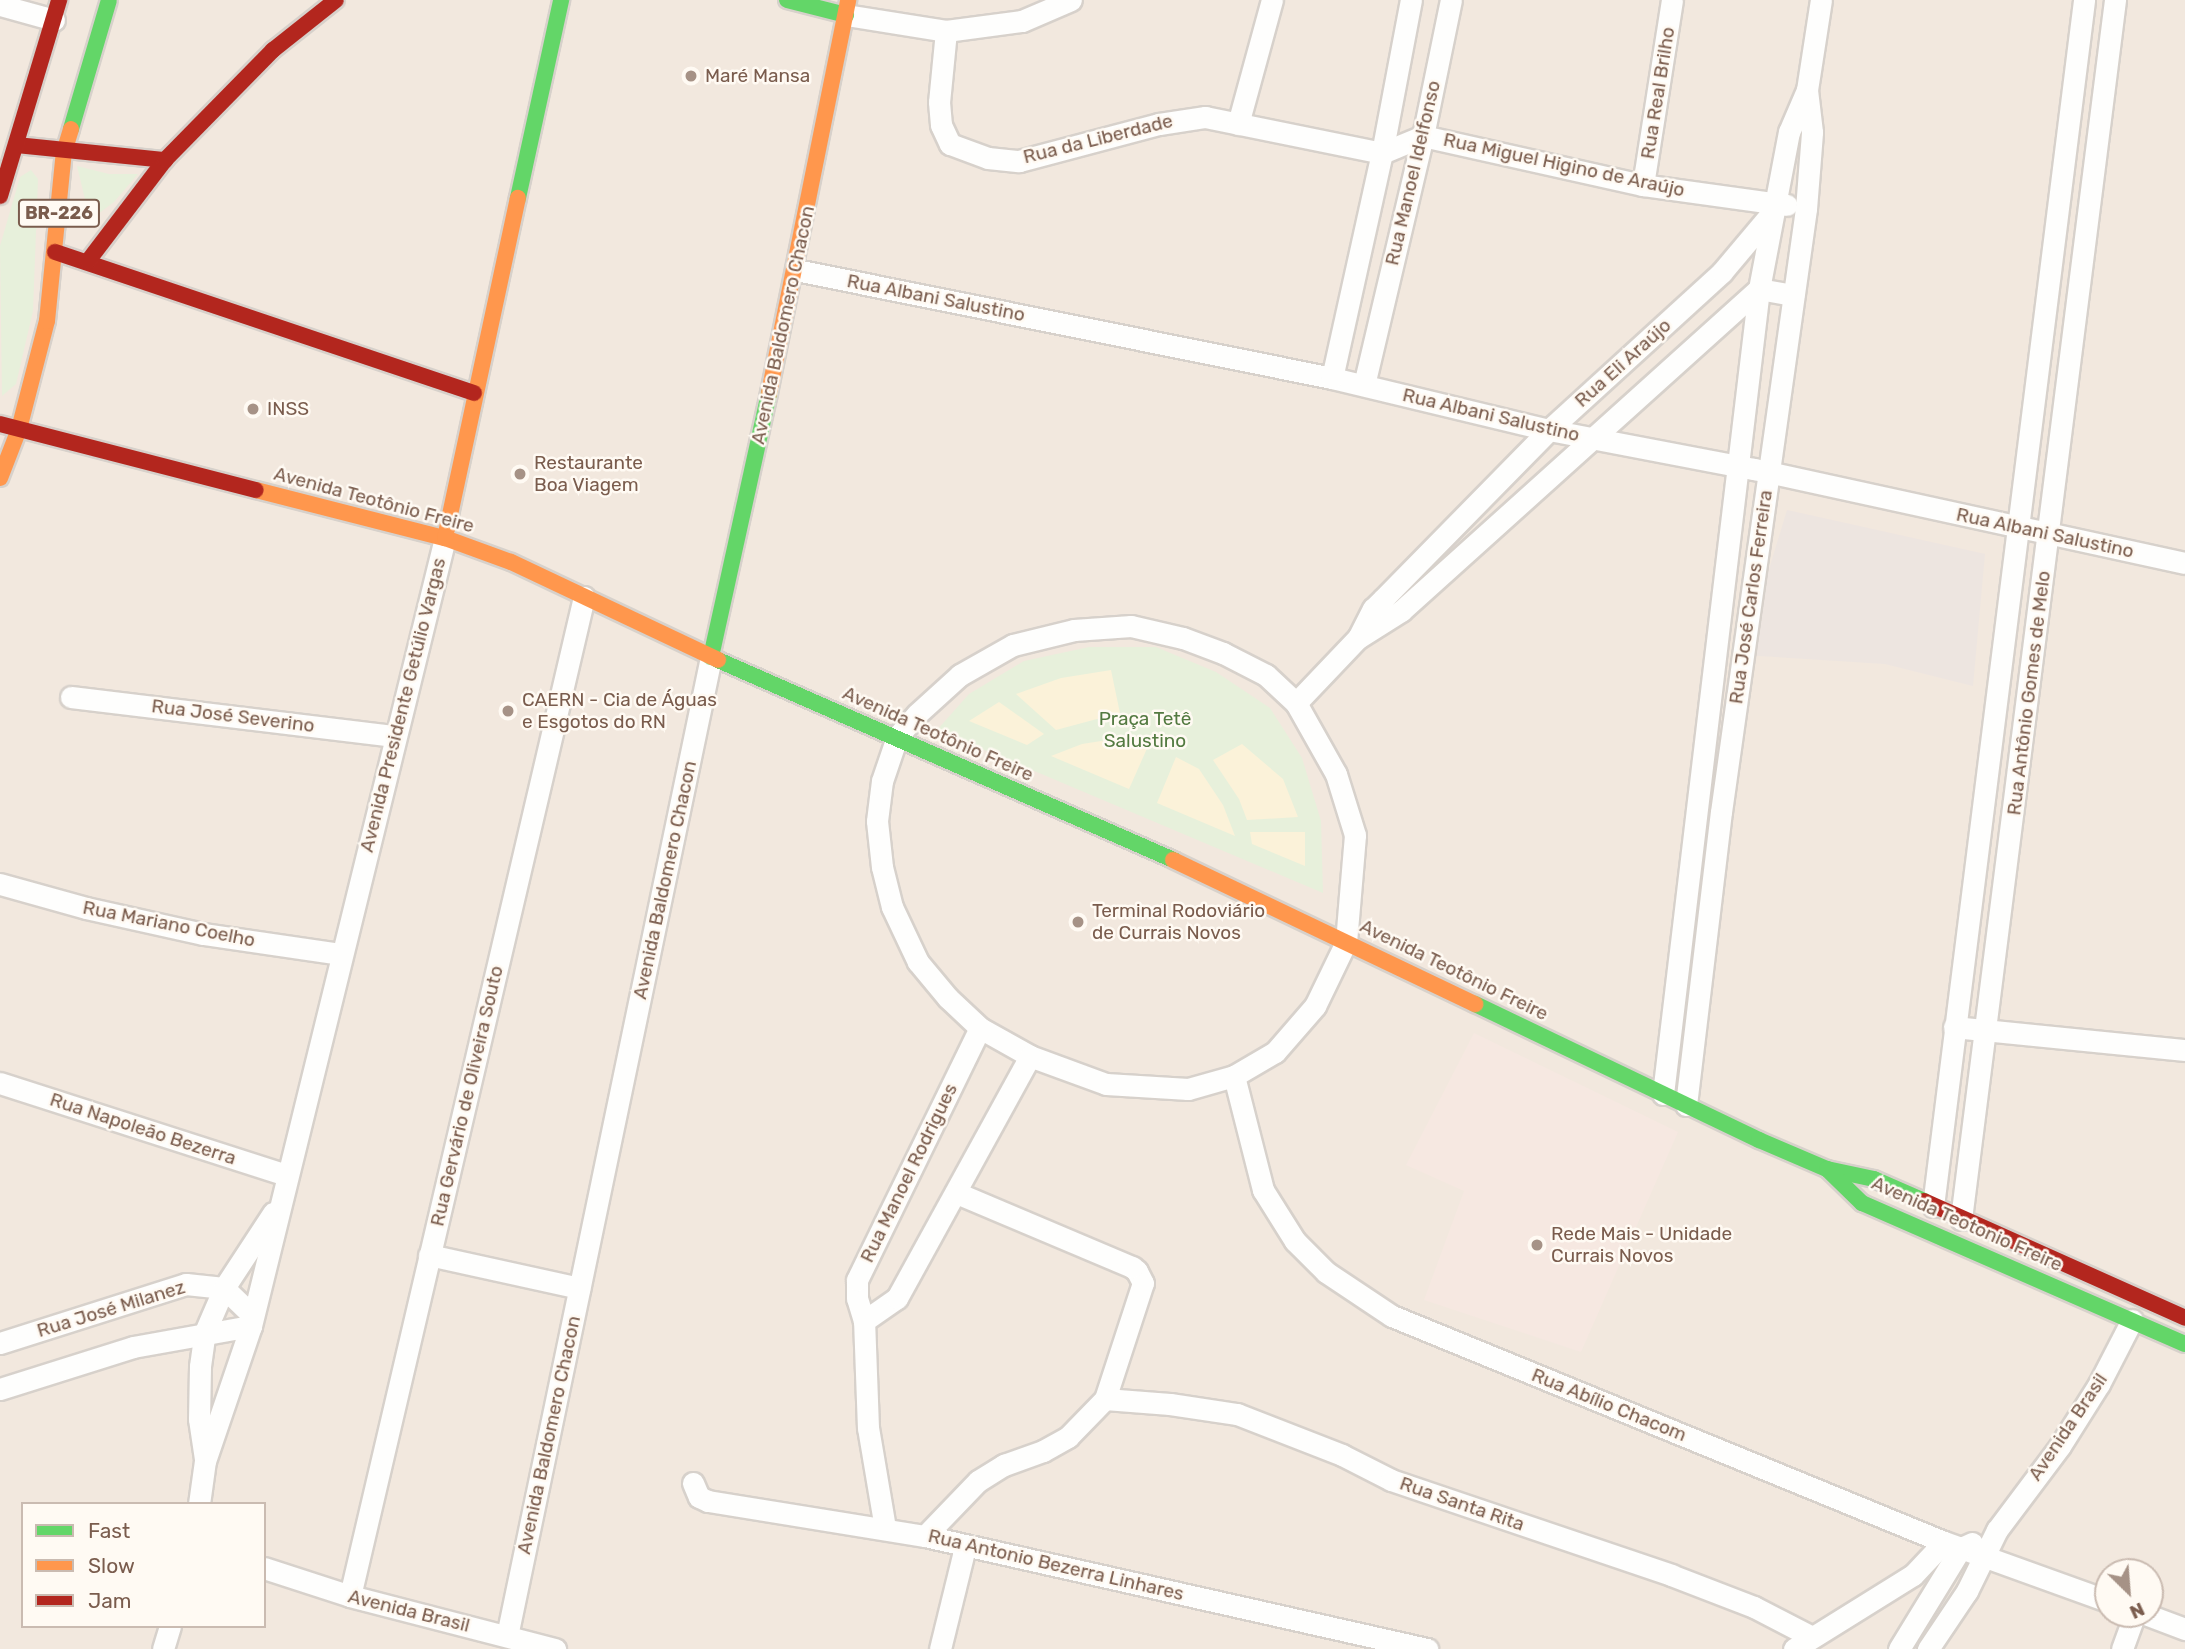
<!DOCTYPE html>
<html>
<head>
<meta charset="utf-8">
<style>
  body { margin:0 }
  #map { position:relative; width:2185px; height:1649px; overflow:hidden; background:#f9f5f0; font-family:Rubik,sans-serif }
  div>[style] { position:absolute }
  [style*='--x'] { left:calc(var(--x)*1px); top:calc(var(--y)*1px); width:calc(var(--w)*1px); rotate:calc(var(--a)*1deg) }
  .residential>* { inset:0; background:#f2e8de }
  .commercial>* { inset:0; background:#f6e8e1 }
  .industrial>* { inset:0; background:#ede5e0 }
  .green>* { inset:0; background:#e7f0db }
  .sand>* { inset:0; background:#fbf2d9 }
  .roads { filter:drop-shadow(2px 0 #d7d1cb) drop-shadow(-2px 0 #d7d1cb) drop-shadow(0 2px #d7d1cb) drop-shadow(0 -2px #d7d1cb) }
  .street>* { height:21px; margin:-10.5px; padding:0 10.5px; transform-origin:10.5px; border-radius:10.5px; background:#fefefd }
  .fast>* { height:16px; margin:-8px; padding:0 8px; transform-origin:8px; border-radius:8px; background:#63d668 }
  .slow>* { height:16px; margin:-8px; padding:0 8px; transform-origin:8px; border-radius:8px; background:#ff974d }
  .jam>* { height:16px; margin:-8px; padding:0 8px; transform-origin:8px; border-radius:8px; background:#b3261e }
  .dots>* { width:19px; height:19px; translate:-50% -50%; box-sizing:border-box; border:4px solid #fffaf3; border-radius:50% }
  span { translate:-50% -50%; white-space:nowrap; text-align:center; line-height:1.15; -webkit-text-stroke:5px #fffaf3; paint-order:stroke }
  .shield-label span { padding:2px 5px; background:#fffaf3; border:2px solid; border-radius:5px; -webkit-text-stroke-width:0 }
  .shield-label { font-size:18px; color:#7a5c4d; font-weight:700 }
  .poi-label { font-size:19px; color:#7a5c4d }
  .left { translate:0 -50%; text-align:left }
  .street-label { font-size:19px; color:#7a5c4d }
  .park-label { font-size:19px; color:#537a41 }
  .legend { position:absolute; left:21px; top:1502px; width:245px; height:126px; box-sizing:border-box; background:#fffaf3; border:2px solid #cabbb1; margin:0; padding:9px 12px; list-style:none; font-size:21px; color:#7a5c4d }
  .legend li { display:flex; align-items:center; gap:14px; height:35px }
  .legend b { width:35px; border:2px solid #cabbb1 }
  .north { position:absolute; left:2094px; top:1558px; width:70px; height:70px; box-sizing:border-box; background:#fffaf3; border:2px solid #cabbb1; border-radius:50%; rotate:155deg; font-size:19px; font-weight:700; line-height:28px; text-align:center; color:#7a5c4d }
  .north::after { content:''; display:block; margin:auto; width:24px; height:32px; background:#a69286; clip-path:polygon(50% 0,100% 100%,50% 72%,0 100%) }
</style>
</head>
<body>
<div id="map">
  <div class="residential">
    <div style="clip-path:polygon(evenodd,0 0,2185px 0,2185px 1649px,0 1649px,0 0,23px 1504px,264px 1504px,264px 1626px,23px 1626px,23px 1504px,0 0,2108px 1572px,2150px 1572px,2150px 1614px,2108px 1614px,2108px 1572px)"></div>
  </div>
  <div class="commercial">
    <div style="clip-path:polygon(1474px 1033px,1678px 1132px,1581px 1352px,1424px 1300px,1464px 1191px,1406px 1165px)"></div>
  </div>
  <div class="industrial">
    <div style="clip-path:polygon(1787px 510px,1985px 554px,1973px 686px,1885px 664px,1743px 655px)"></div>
  </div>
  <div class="green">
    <div style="clip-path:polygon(77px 166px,109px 174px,138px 174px,114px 202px,90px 220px)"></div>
    <div style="clip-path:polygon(31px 170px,38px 179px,33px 311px,16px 384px,2px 396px,0 246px,20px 177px)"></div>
    <div style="clip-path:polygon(1089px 647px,1156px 647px,1216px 672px,1270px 708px,1302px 758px,1321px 821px,1323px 893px,937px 730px,969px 694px,1024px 661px)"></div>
  </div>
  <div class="sand">
    <div style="clip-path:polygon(1111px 670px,1121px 718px,1097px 719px,1056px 730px,1016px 694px,1061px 678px)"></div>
    <div style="clip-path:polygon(999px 702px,1044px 734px,1027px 745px,969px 721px)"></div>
    <div style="clip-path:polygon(1114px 739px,1149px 744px,1129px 789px,1051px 756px,1082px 744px)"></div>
    <div style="clip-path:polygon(1242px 744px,1283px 779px,1298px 817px,1247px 820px,1239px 799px,1213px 760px)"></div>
    <div style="clip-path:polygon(1176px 757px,1199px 769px,1223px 805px,1235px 836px,1157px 803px)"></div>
    <div style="clip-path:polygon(1250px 832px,1305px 832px,1305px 866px,1252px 844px)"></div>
  </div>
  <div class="roads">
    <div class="street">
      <div style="--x:0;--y:5;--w:56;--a:15.5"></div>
      <div style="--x:846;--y:15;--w:101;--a:9.1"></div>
      <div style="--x:946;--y:31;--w:77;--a:-7.5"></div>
      <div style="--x:1022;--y:21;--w:53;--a:-23.2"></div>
      <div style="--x:946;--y:31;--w:71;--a:95.6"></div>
      <div style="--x:939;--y:102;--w:23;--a:85"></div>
      <div style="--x:941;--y:125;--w:21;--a:65"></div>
      <div style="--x:950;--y:144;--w:40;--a:20.2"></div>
      <div style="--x:988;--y:158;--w:31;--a:6"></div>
      <div style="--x:1019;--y:161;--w:145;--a:-14.8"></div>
      <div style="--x:1159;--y:124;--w:47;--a:-8.7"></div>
      <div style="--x:1205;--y:117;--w:181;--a:11.5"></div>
      <div style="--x:1382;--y:153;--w:44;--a:-22.5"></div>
      <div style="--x:1423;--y:136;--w:225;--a:12.6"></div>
      <div style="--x:1643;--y:185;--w:145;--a:7.9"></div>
      <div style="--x:1238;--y:124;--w:129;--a:-74.7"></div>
      <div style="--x:1643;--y:185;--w:187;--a:-81.1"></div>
      <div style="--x:796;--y:270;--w:547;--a:11.39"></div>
      <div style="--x:1332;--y:378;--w:223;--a:13.5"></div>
      <div style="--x:1549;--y:430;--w:209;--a:10.8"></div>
      <div style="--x:1754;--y:469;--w:441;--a:12.3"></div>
      <div style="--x:1332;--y:378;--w:230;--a:-77.5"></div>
      <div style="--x:1382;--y:153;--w:156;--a:-79.3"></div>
      <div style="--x:1364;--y:385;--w:256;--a:-76.7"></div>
      <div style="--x:1423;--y:136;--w:139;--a:-78.4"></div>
      <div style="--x:1131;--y:626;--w:53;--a:13"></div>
      <div style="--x:1183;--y:638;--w:43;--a:20.6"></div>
      <div style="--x:1223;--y:653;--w:48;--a:27.1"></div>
      <div style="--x:1266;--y:675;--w:41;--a:43"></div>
      <div style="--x:1296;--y:703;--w:81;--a:60.6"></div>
      <div style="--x:1336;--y:774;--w:64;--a:72.7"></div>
      <div style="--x:1355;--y:835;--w:107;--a:94.8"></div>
      <div style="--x:1346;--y:942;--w:71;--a:115.8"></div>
      <div style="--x:1315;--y:1006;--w:61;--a:131"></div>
      <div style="--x:1275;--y:1052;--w:48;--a:149.7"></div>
      <div style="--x:1234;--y:1076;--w:48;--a:164.2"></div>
      <div style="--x:1188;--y:1089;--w:82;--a:-176.5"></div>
      <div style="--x:1106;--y:1084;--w:81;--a:-159.8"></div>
      <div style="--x:1030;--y:1056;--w:57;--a:-150.8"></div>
      <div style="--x:980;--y:1028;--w:44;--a:-136.8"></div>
      <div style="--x:948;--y:998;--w:47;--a:-129.8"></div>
      <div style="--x:918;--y:962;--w:61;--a:-115.3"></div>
      <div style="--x:892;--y:907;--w:41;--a:-104"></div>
      <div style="--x:882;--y:867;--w:46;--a:-96.2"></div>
      <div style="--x:877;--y:821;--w:40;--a:-82.9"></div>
      <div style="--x:882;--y:781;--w:46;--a:-71.2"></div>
      <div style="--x:897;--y:737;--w:30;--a:-49"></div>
      <div style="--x:917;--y:714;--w:58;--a:-42.2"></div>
      <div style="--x:960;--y:675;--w:61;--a:-29.5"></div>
      <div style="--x:1013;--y:645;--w:63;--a:-13.8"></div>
      <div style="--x:1074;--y:630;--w:57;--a:-4"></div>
      <div style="--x:1358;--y:638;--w:51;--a:-32.1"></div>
      <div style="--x:1401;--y:611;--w:482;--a:-42"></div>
      <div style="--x:1759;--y:289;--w:35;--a:10"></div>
      <div style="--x:71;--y:697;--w:326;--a:6.9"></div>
      <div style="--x:1296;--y:703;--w:90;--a:-46.4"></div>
      <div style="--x:1358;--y:638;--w:33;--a:-63"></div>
      <div style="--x:1373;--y:609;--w:14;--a:-45"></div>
      <div style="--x:1383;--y:599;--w:237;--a:-45.5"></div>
      <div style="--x:1549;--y:430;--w:234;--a:-42.4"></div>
      <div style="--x:1722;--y:272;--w:75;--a:-49.9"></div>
      <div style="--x:0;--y:884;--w:89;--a:15.6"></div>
      <div style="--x:86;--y:908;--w:120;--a:12.5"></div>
      <div style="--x:203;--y:934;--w:138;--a:8.3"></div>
      <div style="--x:1954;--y:1027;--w:232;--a:5.7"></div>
      <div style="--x:1234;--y:1076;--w:118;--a:75.7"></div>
      <div style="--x:1263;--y:1190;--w:60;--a:57.9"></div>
      <div style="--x:1295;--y:1241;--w:44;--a:45"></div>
      <div style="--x:1326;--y:1272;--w:79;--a:33.7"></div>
      <div style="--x:1392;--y:1316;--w:596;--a:22.27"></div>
      <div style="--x:1944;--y:1542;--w:174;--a:19.8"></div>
      <div style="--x:0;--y:1083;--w:300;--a:17.8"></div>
      <div style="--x:1663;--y:1094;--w:811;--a:-83.2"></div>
      <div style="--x:1759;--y:289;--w:160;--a:-79.2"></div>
      <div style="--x:1789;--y:132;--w:46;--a:-66.8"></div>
      <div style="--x:1807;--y:90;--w:91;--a:-81.2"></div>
      <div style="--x:1686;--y:1105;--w:295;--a:-83.2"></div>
      <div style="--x:1721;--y:812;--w:609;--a:-81.98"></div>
      <div style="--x:1806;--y:209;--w:77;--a:-85.5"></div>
      <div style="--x:1812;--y:132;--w:42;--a:-96.8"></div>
      <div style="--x:1933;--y:1206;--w:1215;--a:-82.86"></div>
      <div style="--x:1961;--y:1219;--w:1229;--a:-82.8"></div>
      <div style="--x:429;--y:1255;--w:154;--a:12.4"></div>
      <div style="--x:864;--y:1321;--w:40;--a:-34.9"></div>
      <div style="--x:897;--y:1298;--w:276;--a:-61.2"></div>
      <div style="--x:0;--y:1343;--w:195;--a:-17.6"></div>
      <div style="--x:186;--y:1284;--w:38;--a:6"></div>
      <div style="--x:224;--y:1288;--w:40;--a:44"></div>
      <div style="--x:0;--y:1389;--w:139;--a:-17.5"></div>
      <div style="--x:133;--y:1347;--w:120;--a:-10.1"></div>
      <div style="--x:1105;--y:1399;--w:65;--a:4.4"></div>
      <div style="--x:1170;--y:1404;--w:68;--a:8.5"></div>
      <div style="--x:1237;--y:1414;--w:113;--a:21.3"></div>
      <div style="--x:1342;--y:1455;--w:55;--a:27"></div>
      <div style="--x:1391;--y:1480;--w:296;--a:18.7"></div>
      <div style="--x:1671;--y:1575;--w:89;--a:21.1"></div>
      <div style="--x:1754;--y:1607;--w:65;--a:27.3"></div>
      <div style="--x:205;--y:1459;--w:40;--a:-98.5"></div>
      <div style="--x:199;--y:1419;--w:53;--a:-88.9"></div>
      <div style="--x:200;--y:1366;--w:34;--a:-82"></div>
      <div style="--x:205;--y:1332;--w:48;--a:-66.6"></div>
      <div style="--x:224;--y:1288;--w:90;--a:-56.8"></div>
      <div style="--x:693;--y:1483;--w:15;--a:67"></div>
      <div style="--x:699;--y:1497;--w:10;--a:24"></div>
      <div style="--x:708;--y:1501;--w:220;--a:9.2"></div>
      <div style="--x:925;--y:1536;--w:515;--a:12.69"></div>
      <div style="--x:199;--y:1504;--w:43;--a:-82.1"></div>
      <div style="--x:205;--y:1461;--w:143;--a:-71.2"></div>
      <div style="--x:251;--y:1326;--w:812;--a:-76.17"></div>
      <div style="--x:885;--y:1528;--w:101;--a:-99.6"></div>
      <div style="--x:868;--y:1428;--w:107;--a:-92.1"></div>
      <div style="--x:864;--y:1321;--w:24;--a:-107"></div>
      <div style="--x:857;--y:1298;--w:18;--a:-90"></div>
      <div style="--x:857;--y:1280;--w:280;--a:-64"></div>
      <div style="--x:925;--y:1536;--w:76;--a:-46.1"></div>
      <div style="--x:978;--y:1481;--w:31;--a:-32"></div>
      <div style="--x:1004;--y:1465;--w:41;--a:-19.7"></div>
      <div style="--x:1043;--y:1451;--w:29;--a:-29"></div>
      <div style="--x:1068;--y:1437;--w:53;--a:-45.8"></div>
      <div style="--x:1105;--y:1399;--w:122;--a:-71.9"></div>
      <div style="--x:1143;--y:1283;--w:13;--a:-117"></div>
      <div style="--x:1137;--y:1271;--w:6;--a:-141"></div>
      <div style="--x:1132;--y:1267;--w:190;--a:-157.1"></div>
      <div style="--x:264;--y:1568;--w:90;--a:18"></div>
      <div style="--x:350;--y:1596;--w:212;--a:14.5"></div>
      <div style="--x:350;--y:1596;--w:1026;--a:-76.82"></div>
      <div style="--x:2145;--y:1614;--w:43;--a:20.6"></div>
      <div style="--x:507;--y:1636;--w:1000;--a:-78.23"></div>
      <div style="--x:163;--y:1649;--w:24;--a:-73"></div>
      <div style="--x:940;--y:1649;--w:105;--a:-76.2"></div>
      <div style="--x:1794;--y:1649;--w:140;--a:-31.9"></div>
      <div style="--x:1913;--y:1575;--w:45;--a:-46.8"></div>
      <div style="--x:1899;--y:1649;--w:119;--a:-58.5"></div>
      <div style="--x:1961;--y:1548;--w:12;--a:-24"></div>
      <div style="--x:1928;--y:1649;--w:70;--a:-56.1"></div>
      <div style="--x:1967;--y:1591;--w:68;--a:-63.8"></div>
      <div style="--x:1997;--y:1530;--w:105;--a:-53.1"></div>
      <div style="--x:2060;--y:1446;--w:73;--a:-57.8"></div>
      <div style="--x:2099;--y:1384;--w:72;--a:-62.7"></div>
      <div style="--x:2122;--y:1649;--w:37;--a:-70"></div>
    </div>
    <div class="fast">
      <div style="--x:787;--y:0;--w:61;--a:14.3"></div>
      <div style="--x:71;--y:129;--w:134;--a:-73.6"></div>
      <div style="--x:518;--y:198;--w:203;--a:-77.7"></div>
      <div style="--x:711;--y:657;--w:270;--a:-77.6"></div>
      <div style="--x:718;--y:660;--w:497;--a:23.7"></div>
      <div style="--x:1475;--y:1004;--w:315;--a:25.6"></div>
      <div style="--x:1759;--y:1140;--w:74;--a:23.1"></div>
      <div style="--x:1827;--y:1169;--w:48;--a:12"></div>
      <div style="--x:1874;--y:1179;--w:55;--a:23.7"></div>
      <div style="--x:1827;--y:1169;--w:49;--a:44.2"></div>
      <div style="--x:1862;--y:1203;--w:352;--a:23.6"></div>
    </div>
    <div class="slow">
      <div style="--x:769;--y:393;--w:401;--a:-78.6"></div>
      <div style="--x:0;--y:478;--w:53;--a:-68.8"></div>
      <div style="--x:19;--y:429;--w:112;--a:-75.5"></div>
      <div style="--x:47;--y:321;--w:170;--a:-84.3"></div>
      <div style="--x:64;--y:152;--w:24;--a:-73"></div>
      <div style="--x:256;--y:490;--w:195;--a:14.3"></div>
      <div style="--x:445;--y:538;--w:70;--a:20"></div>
      <div style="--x:511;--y:562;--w:229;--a:25.3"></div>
      <div style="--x:445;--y:538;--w:348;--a:-77.9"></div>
      <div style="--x:1173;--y:860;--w:335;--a:25.5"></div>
    </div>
    <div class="jam">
      <div style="--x:17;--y:145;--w:149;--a:5.8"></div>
      <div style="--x:0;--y:196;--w:205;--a:-73.2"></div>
      <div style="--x:55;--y:252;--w:442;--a:18.6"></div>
      <div style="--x:88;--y:261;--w:127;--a:-52.7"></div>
      <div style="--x:165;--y:160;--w:154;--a:-45.5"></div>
      <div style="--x:273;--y:50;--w:80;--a:-38.4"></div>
      <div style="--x:0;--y:424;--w:264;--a:14.5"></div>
      <div style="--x:1924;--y:1201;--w:286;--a:24.1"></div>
    </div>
  </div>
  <div class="dots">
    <div style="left:691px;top:76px;background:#a69286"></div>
    <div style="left:253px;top:409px;background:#a69286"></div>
    <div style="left:520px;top:474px;background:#a69286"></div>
    <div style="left:508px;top:711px;background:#a69286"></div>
    <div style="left:1078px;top:922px;background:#a69286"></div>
    <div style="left:1537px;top:1245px;background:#a69286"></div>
  </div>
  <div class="shield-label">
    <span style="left:59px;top:213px">BR-226</span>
  </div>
  <div class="poi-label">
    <span class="left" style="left:705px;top:76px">Maré Mansa</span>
    <span class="left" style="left:267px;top:409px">INSS</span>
    <span class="left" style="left:534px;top:474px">Restaurante<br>Boa Viagem</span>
    <span class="left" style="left:522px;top:711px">CAERN - Cia de Águas<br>e Esgotos do RN</span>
    <span class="left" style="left:1092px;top:922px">Terminal Rodoviário<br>de Currais Novos</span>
    <span class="left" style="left:1551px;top:1245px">Rede Mais - Unidade<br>Currais Novos</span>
  </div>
  <div class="street-label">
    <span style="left:1658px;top:93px;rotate:-81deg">Rua Real Brilho</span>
    <span style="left:1098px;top:139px;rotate:-14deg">Rua da Liberdade</span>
    <span style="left:1564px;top:165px;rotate:12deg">Rua Miguel Higino de Araújo</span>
    <span style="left:1413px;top:173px;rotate:-77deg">Rua Manoel Idelfonso</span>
    <span style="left:936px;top:298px;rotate:11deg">Rua Albani Salustino</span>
    <span style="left:783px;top:325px;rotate:-78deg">Avenida Baldomero Chacon</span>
    <span style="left:1623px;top:363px;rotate:-42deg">Rua Eli Araújo</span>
    <span style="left:1491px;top:415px;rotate:13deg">Rua Albani Salustino</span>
    <span style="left:374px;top:500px;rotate:15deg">Avenida Teotônio Freire</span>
    <span style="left:2045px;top:533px;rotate:12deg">Rua Albani Salustino</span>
    <span style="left:1751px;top:597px;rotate:-82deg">Rua José Carlos Ferreira</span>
    <span style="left:2029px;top:693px;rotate:-83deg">Rua Antônio Gomes de Melo</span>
    <span style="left:403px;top:705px;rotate:-76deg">Avenida Presidente Getúlio Vargas</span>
    <span style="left:233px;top:716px;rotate:7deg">Rua José Severino</span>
    <span style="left:938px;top:734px;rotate:24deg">Avenida Teotônio Freire</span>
    <span style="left:665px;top:880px;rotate:-78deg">Avenida Baldomero Chacon</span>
    <span style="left:169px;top:924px;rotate:11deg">Rua Mariano Coelho</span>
    <span style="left:1454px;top:970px;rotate:26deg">Avenida Teotônio Freire</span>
    <span style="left:467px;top:1096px;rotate:-77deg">Rua Gervário de Oliveira Souto</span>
    <span style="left:143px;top:1129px;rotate:18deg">Rua Napoleão Bezerra</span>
    <span style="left:909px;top:1173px;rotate:-64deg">Rua Manoel Rodrigues</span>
    <span style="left:1967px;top:1224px;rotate:24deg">Avenida Teotonio Freire</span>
    <span style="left:111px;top:1309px;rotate:-17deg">Rua José Milanez</span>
    <span style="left:1609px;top:1405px;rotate:22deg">Rua Abílio Chacom</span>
    <span style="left:2068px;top:1427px;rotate:-56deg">Avenida Brasil</span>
    <span style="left:549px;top:1435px;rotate:-78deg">Avenida Baldomero Chacon</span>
    <span style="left:1462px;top:1504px;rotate:19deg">Rua Santa Rita</span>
    <span style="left:1056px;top:1565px;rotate:13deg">Rua Antonio Bezerra Linhares</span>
    <span style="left:409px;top:1611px;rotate:14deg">Avenida Brasil</span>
  </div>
  <div class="park-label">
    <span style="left:1145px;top:730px">Praça Tetê<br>Salustino</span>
  </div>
  <ul class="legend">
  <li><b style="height:9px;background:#63d668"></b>Fast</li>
  <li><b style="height:9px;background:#ff974d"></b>Slow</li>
  <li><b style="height:9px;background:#b3261e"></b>Jam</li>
  </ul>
  <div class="north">N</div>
</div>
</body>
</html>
